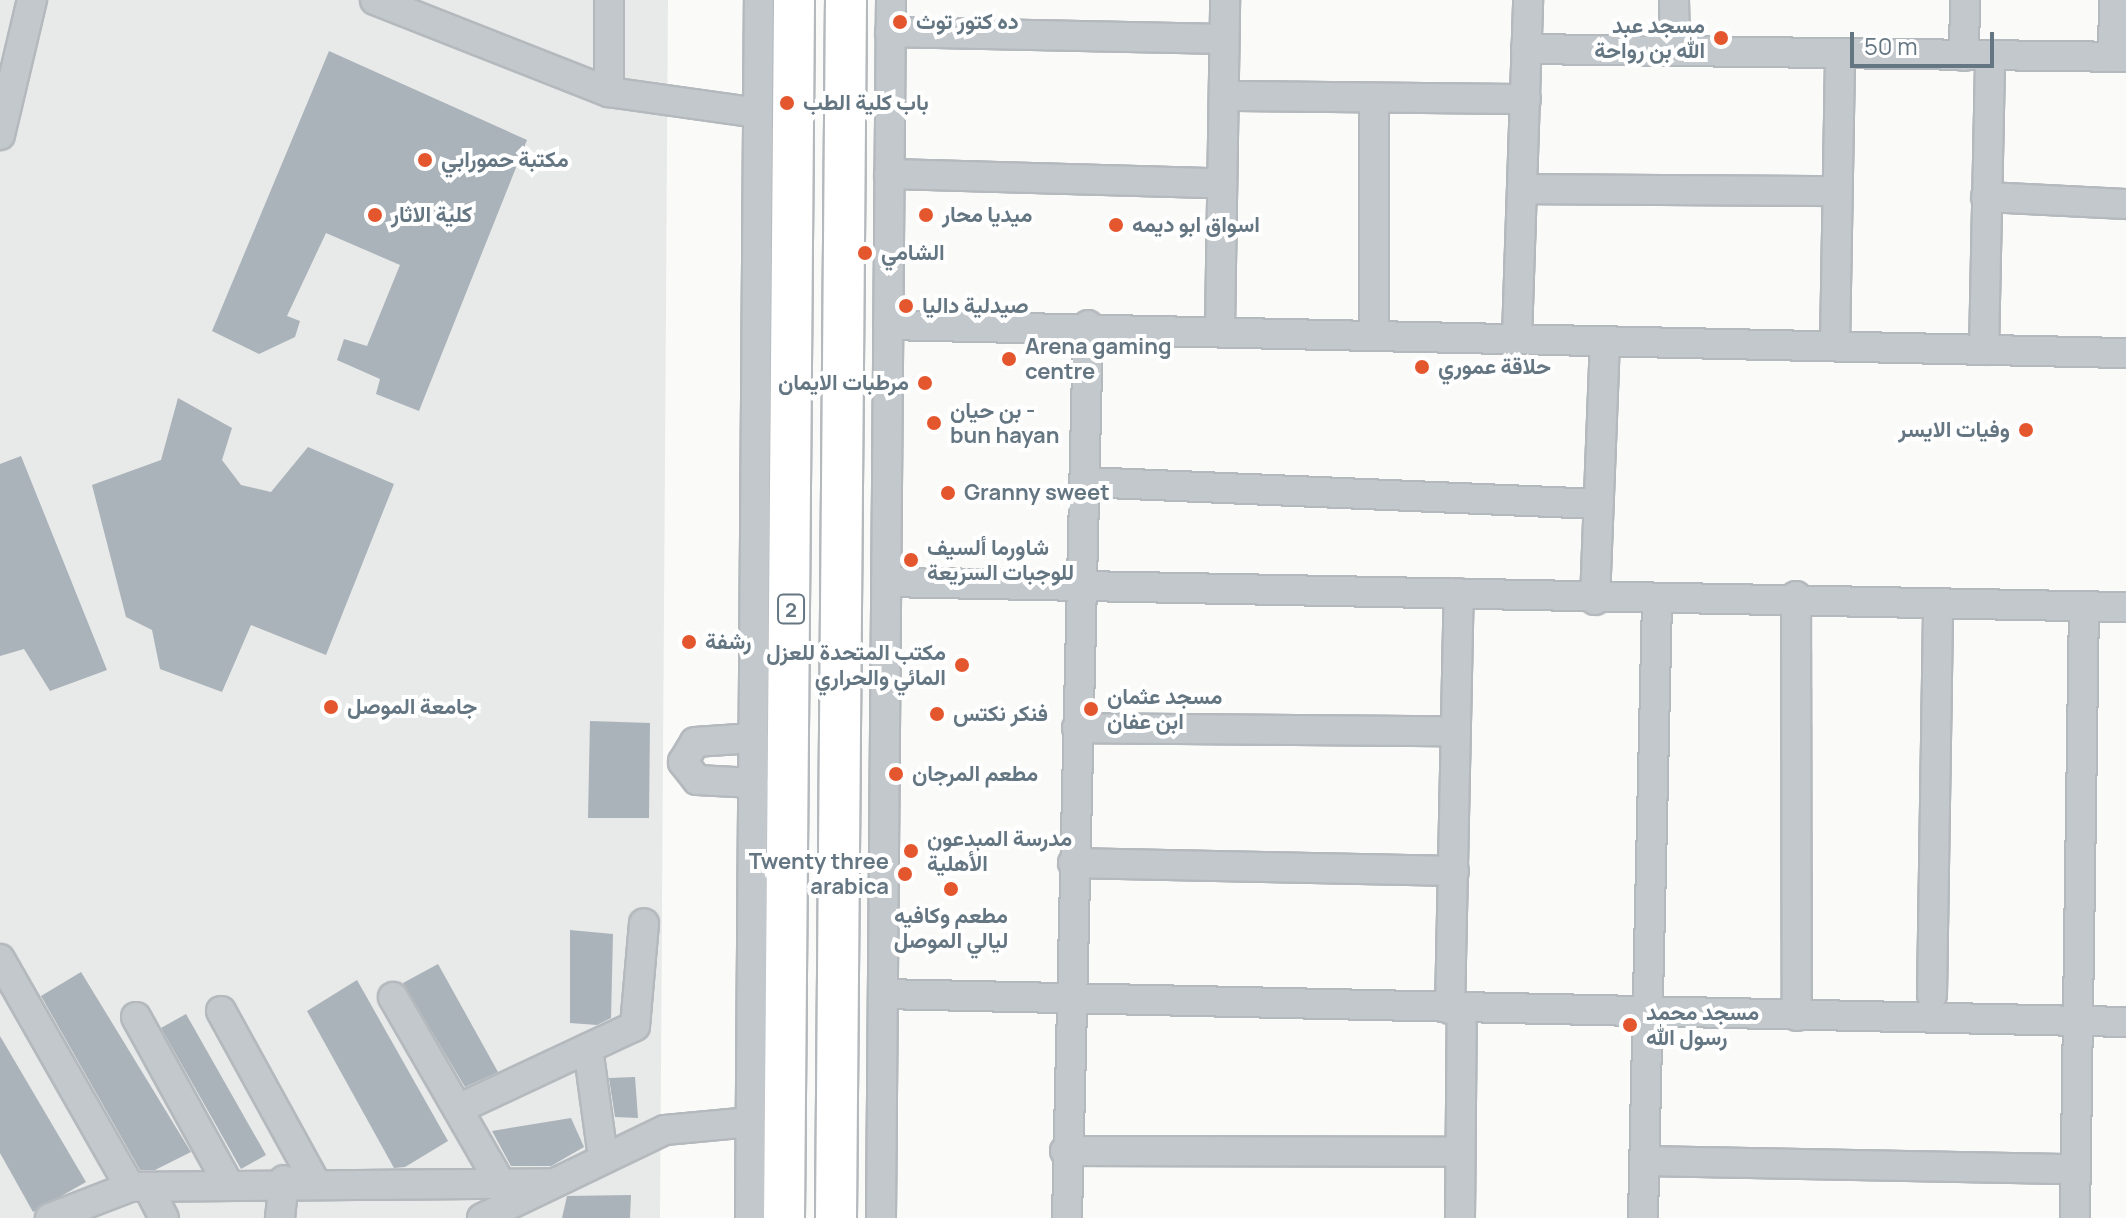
<!DOCTYPE html>
<html>
<head>
<meta charset="utf-8">
<style>
  body { margin:0 }
  #map { position:relative; width:2126px; height:1218px; overflow:hidden; background:#fafaf8; font-family:Manrope,Vazirmatn,sans-serif }
  div>[style] { position:absolute }
  [style*='--x'] { left:calc(var(--x)*1px); top:calc(var(--y)*1px); width:calc(var(--w)*1px); rotate:calc(var(--a)*1deg) }
  .built>* { inset:0; background:#e8e9e9 }
  .building>* { inset:0; background:#aab3b9 }
  .roads { filter:drop-shadow(2px 0 #b4b9bd) drop-shadow(-2px 0 #b4b9bd) drop-shadow(0 2px #b4b9bd) drop-shadow(0 -2px #b4b9bd) }
  .minor>* { height:28px; margin:-14px; padding:0 14px; transform-origin:14px; border-radius:14px; background:#c3c8cc }
  .highway>* { height:40px; margin:-20px; padding:0 20px; transform-origin:20px; border-radius:20px; background:#fff }
  .dots>* { width:22px; height:22px; translate:-50% -50%; box-sizing:border-box; border:4px solid #fff; border-radius:50% }
  span { translate:-50% -50%; white-space:nowrap; text-align:center; line-height:1.15; -webkit-text-stroke:8px #fff; paint-order:stroke }
  .shield-label span { padding:2px 6px; background:#fff; border:2px solid; border-radius:6px; -webkit-text-stroke-width:0 }
  .shield-label { font-size:20px; color:#657683; font-weight:700 }
  .poi-label { font-size:22px; color:#657683; font-weight:700 }
  .left { translate:0 -50%; text-align:left }
  .right { translate:-100% -50%; text-align:right }
  .scale { position:absolute; left:1850px; top:32px; width:144px; height:36px; box-sizing:border-box; border:4px solid #657683; border-top:0; padding-left:10px; font-size:24px; line-height:28px; white-space:nowrap; color:#657683; -webkit-text-stroke:6px #fff; paint-order:stroke }
</style>
</head>
<body>
<div id="map">
  <div class="built">
    <div style="clip-path:polygon(0 0,668px 0,660px 1218px,0 1218px)"></div>
  </div>
  <div class="building">
    <div style="clip-path:polygon(329px 51px,527px 140px,419px 411px,376px 394px,380px 379px,337px 360px,344px 339px,367px 346px,400px 265px,326px 233px,287px 316px,300px 321px,295px 337px,259px 354px,212px 331px)"></div>
    <div style="clip-path:polygon(178px 398px,232px 428px,222px 460px,241px 485px,271px 492px,308px 447px,394px 484px,326px 655px,251px 625px,222px 692px,160px 669px,152px 630px,126px 617px,92px 485px,161px 460px)"></div>
    <div style="clip-path:polygon(21px 456px,107px 670px,50px 691px,24px 649px,0 656px,0 464px)"></div>
    <div style="clip-path:polygon(590px 721px,650px 723px,649px 818px,588px 818px)"></div>
    <div style="clip-path:polygon(570px 930px,613px 934px,611px 1018px,597px 1025px,570px 1023px)"></div>
    <div style="clip-path:polygon(438px 964px,498px 1072px,465px 1087px,403px 983px)"></div>
    <div style="clip-path:polygon(81px 972px,191px 1152px,155px 1170px,140px 1170px,41px 996px)"></div>
    <div style="clip-path:polygon(357px 980px,448px 1141px,405px 1167px,394px 1168px,307px 1011px)"></div>
    <div style="clip-path:polygon(186px 1014px,266px 1155px,241px 1169px,161px 1028px)"></div>
    <div style="clip-path:polygon(0 1036px,86px 1182px,33px 1212px,0 1153px)"></div>
    <div style="clip-path:polygon(635px 1077px,638px 1118px,615px 1117px,609px 1078px)"></div>
    <div style="clip-path:polygon(571px 1118px,584px 1147px,551px 1166px,511px 1166px,492px 1131px)"></div>
    <div style="clip-path:polygon(631px 1195px,630px 1218px,562px 1218px,567px 1196px)"></div>
  </div>
  <div class="roads">
    <div class="minor">
      <div style="--x:375;--y:0;--w:251;--a:21.5"></div>
      <div style="--x:609;--y:92;--w:150;--a:8"></div>
      <div style="--x:1674;--y:0;--w:47;--a:88.8"></div>
      <div style="--x:890;--y:32;--w:333;--a:1.2"></div>
      <div style="--x:1526;--y:49;--w:600;--a:0.76"></div>
      <div style="--x:1964;--y:56;--w:56;--a:-89"></div>
      <div style="--x:2113;--y:57;--w:57;--a:-89"></div>
      <div style="--x:609;--y:92;--w:92;--a:-90"></div>
      <div style="--x:1228;--y:96;--w:298;--a:0.6"></div>
      <div style="--x:1374;--y:102;--w:230;--a:90"></div>
      <div style="--x:0;--y:135;--w:139;--a:-76.7"></div>
      <div style="--x:889;--y:174;--w:331;--a:1.6"></div>
      <div style="--x:1523;--y:189;--w:314;--a:0.4"></div>
      <div style="--x:1986;--y:197;--w:140;--a:2.9"></div>
      <div style="--x:888;--y:325;--w:1238;--a:1.3"></div>
      <div style="--x:1220;--y:329;--w:329;--a:-89.1"></div>
      <div style="--x:1517;--y:337;--w:337;--a:-88.1"></div>
      <div style="--x:1835;--y:346;--w:292;--a:-89"></div>
      <div style="--x:1984;--y:350;--w:294;--a:-88.8"></div>
      <div style="--x:1084;--y:482;--w:515;--a:2.45"></div>
      <div style="--x:886;--y:582;--w:1240;--a:1.16"></div>
      <div style="--x:1796;--y:596;--w:420;--a:89.9"></div>
      <div style="--x:1595;--y:600;--w:258;--a:-87.8"></div>
      <div style="--x:1077;--y:728;--w:379;--a:0.5"></div>
      <div style="--x:754;--y:783;--w:57;--a:-177"></div>
      <div style="--x:697;--y:780;--w:23;--a:-128"></div>
      <div style="--x:683;--y:762;--w:23;--a:-59"></div>
      <div style="--x:695;--y:742;--w:59;--a:-3.9"></div>
      <div style="--x:1073;--y:863;--w:381;--a:1.2"></div>
      <div style="--x:0;--y:959;--w:262;--a:60.3"></div>
      <div style="--x:883;--y:994;--w:1243;--a:1.29"></div>
      <div style="--x:1932;--y:995;--w:387;--a:-89.1"></div>
      <div style="--x:393;--y:997;--w:214;--a:60"></div>
      <div style="--x:1450;--y:1009;--w:416;--a:-88.8"></div>
      <div style="--x:221;--y:1011;--w:193;--a:61.2"></div>
      <div style="--x:136;--y:1017;--w:188;--a:61.1"></div>
      <div style="--x:588;--y:1048;--w:111;--a:82.2"></div>
      <div style="--x:458;--y:1109;--w:195;--a:-25.1"></div>
      <div style="--x:635;--y:1026;--w:103;--a:-85"></div>
      <div style="--x:1065;--y:1151;--w:395;--a:0.1"></div>
      <div style="--x:1645;--y:1161;--w:431;--a:1.1"></div>
      <div style="--x:148;--y:1187;--w:35;--a:63"></div>
      <div style="--x:50;--y:1218;--w:86;--a:-21.2"></div>
      <div style="--x:130;--y:1187;--w:422;--a:-0.5"></div>
      <div style="--x:280;--y:1218;--w:38;--a:-84"></div>
      <div style="--x:482;--y:1218;--w:203;--a:-25.7"></div>
      <div style="--x:665;--y:1130;--w:86;--a:-5.3"></div>
      <div style="--x:750;--y:1218;--w:1218;--a:-89.58"></div>
      <div style="--x:881;--y:1218;--w:1218;--a:-89.53"></div>
      <div style="--x:1067;--y:1218;--w:893;--a:-88.65"></div>
      <div style="--x:1460;--y:1218;--w:209;--a:-89.5"></div>
      <div style="--x:1643;--y:1218;--w:618;--a:-88.7"></div>
      <div style="--x:2075;--y:1218;--w:612;--a:-89.16"></div>
    </div>
    <div class="highway">
      <div style="--x:784;--y:1218;--w:1218;--a:-89.53"></div>
      <div style="--x:836;--y:1218;--w:1218;--a:-89.53"></div>
    </div>
  </div>
  <div class="dots">
    <div style="left:900px;top:22px;background:#e4572e"></div>
    <div style="left:1721px;top:38px;background:#e4572e"></div>
    <div style="left:787px;top:103px;background:#e4572e"></div>
    <div style="left:425px;top:160px;background:#e4572e"></div>
    <div style="left:375px;top:215px;background:#e4572e"></div>
    <div style="left:926px;top:215px;background:#e4572e"></div>
    <div style="left:1116px;top:225px;background:#e4572e"></div>
    <div style="left:865px;top:253px;background:#e4572e"></div>
    <div style="left:906px;top:306px;background:#e4572e"></div>
    <div style="left:1009px;top:359px;background:#e4572e"></div>
    <div style="left:1422px;top:367px;background:#e4572e"></div>
    <div style="left:925px;top:383px;background:#e4572e"></div>
    <div style="left:934px;top:423px;background:#e4572e"></div>
    <div style="left:2026px;top:430px;background:#e4572e"></div>
    <div style="left:948px;top:493px;background:#e4572e"></div>
    <div style="left:911px;top:560px;background:#e4572e"></div>
    <div style="left:689px;top:642px;background:#e4572e"></div>
    <div style="left:962px;top:665px;background:#e4572e"></div>
    <div style="left:331px;top:707px;background:#e4572e"></div>
    <div style="left:1091px;top:709px;background:#e4572e"></div>
    <div style="left:937px;top:714px;background:#e4572e"></div>
    <div style="left:896px;top:774px;background:#e4572e"></div>
    <div style="left:911px;top:851px;background:#e4572e"></div>
    <div style="left:905px;top:874px;background:#e4572e"></div>
    <div style="left:951px;top:889px;background:#e4572e"></div>
    <div style="left:1630px;top:1025px;background:#e4572e"></div>
  </div>
  <div class="shield-label">
    <span style="left:791px;top:609px">2</span>
  </div>
  <div class="poi-label">
    <span class="left" style="left:916px;top:22px">ده كتور توث</span>
    <span class="right" style="left:1705px;top:38px">مسجد عبد<br>الله بن رواحة</span>
    <span class="left" style="left:803px;top:103px">باب كلية الطب</span>
    <span class="left" style="left:441px;top:160px">مكتبة حمورابي</span>
    <span class="left" style="left:391px;top:215px">كلية الاثار</span>
    <span class="left" style="left:942px;top:215px">ميديا محار</span>
    <span class="left" style="left:1132px;top:225px">اسواق ابو ديمه</span>
    <span class="left" style="left:881px;top:253px">الشامي</span>
    <span class="left" style="left:922px;top:306px">صيدلية داليا</span>
    <span class="left" style="left:1025px;top:359px">Arena gaming<br>centre</span>
    <span class="left" style="left:1438px;top:367px">حلاقة عموري</span>
    <span class="right" style="left:909px;top:383px">مرطبات الايمان</span>
    <span class="left" style="left:950px;top:423px">بن حيان -<br>bun hayan</span>
    <span class="right" style="left:2010px;top:430px">وفيات الايسر</span>
    <span class="left" style="left:964px;top:493px">Granny sweet</span>
    <span class="left" style="left:927px;top:560px">شاورما ألسيف<br>للوجبات السريعة</span>
    <span class="left" style="left:705px;top:642px">رشفة</span>
    <span class="right" style="left:946px;top:665px">مكتب المتحدة للعزل<br>المائي والحراري</span>
    <span class="left" style="left:1107px;top:709px">مسجد عثمان<br>ابن عفان</span>
    <span class="left" style="left:347px;top:707px">جامعة الموصل</span>
    <span class="left" style="left:953px;top:714px">فنكر نكتس</span>
    <span class="left" style="left:912px;top:774px">مطعم المرجان</span>
    <span class="left" style="left:927px;top:851px">مدرسة المبدعون<br>الأهلية</span>
    <span class="right" style="left:889px;top:874px">Twenty three<br>arabica</span>
    <span style="left:951px;top:928px">مطعم وكافيه<br>ليالي الموصل</span>
    <span class="left" style="left:1646px;top:1025px">مسجد محمد<br>رسول الله</span>
  </div>
  <div class="scale">50 m</div>
</div>
</body>
</html>
